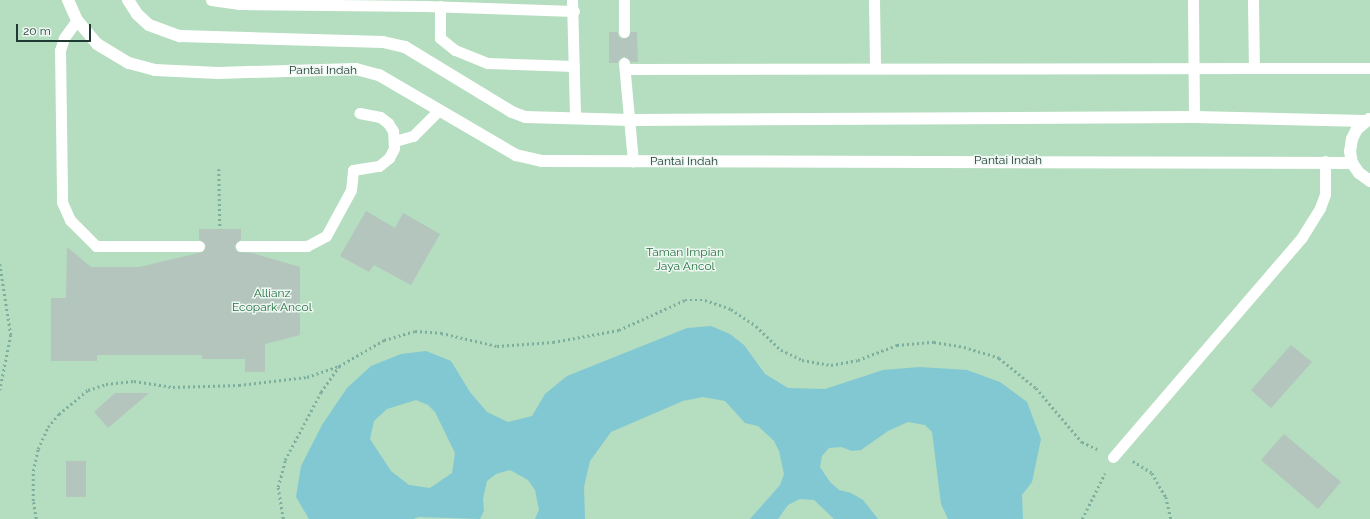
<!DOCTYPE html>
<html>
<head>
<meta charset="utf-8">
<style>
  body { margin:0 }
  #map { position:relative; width:1370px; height:519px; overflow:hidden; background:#ddeae4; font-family:Raleway,sans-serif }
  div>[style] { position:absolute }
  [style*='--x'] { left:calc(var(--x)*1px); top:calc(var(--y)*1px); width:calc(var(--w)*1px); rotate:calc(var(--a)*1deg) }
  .green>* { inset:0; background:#b5ddbf }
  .water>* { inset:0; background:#82c8d3 }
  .building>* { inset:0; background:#b3c5bd }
  .path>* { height:2.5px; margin-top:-1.25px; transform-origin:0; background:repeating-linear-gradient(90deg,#7caf9e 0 2px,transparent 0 5px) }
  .lane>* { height:11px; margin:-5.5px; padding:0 5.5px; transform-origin:5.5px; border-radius:5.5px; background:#fff }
  .secondary>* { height:12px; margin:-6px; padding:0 6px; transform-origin:6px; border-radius:6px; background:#fff }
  span { translate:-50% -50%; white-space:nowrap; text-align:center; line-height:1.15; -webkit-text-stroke:3px #eef7f2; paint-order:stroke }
  .street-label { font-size:12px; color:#1e3a32 }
  .park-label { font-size:12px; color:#277243 }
  .scale { position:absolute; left:16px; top:24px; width:75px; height:18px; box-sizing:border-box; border:2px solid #1e3a32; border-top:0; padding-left:5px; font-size:12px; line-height:14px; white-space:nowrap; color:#1e3a32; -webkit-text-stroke:3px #eef7f2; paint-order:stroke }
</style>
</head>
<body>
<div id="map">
  <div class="green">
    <div style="clip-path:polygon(0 0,1370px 0,1370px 519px,0 519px)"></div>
  </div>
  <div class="water">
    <div style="clip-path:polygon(evenodd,711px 326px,730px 334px,744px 345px,765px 374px,788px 388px,825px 389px,883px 370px,920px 367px,967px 370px,1000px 382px,1027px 402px,1041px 439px,1032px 482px,1022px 495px,1023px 519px,948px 519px,941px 504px,932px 432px,925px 425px,908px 422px,888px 431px,861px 450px,852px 451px,841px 447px,829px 448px,822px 456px,820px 467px,830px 482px,839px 490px,851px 493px,863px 500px,878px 519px,834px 519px,814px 500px,800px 499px,788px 505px,778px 519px,750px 519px,780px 485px,784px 474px,779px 451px,774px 441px,758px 426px,745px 423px,725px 401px,703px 397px,683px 401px,611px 432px,590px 461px,584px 487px,585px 519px,535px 519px,539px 510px,535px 490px,528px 480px,510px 470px,496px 474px,487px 481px,483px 499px,484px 511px,480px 519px,419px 517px,413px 519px,309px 519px,296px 497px,301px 466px,322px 425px,347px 388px,371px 366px,401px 354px,426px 351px,451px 361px,470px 392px,487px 412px,508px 422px,532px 416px,545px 394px,567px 376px,687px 328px,711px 326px,416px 400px,428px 405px,435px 412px,455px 453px,452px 473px,430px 488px,409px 485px,391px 471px,370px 439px,374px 421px,387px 409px,416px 400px)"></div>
  </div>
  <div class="building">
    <div style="clip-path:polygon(609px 32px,617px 32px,620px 38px,624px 39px,631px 32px,637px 32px,638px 62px,631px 62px,624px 56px,617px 63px,609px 63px)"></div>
    <div style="clip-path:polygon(366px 211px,395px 228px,403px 213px,440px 234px,411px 285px,374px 265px,369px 272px,340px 256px)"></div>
    <div style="clip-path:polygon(199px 229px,241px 229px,241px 239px,234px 246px,237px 252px,252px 253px,300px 267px,300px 335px,265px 344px,265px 372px,245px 372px,245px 359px,202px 359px,202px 355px,97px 355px,97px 361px,51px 361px,51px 298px,66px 298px,67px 247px,91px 267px,139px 267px,203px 252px,206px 246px,199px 239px)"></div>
    <div style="clip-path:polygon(1291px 345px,1312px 362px,1271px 408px,1251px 390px)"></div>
    <div style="clip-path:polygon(115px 393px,149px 393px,108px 428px,94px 412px)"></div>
    <div style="clip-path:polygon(1284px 434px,1341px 482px,1318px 509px,1261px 460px)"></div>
    <div style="clip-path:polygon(66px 461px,86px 461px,86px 497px,66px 497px)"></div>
  </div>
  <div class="path">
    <div style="--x:219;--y:169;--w:60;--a:89"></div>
    <div style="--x:0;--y:264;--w:72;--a:81.2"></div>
    <div style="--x:11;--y:335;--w:56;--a:101.3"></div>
    <div style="--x:1133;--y:461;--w:22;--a:32"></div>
    <div style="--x:1152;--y:473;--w:28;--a:60"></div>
    <div style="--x:1166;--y:497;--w:23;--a:77"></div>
    <div style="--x:36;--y:519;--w:18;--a:-99"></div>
    <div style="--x:33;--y:501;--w:30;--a:-90"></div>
    <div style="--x:33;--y:471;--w:23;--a:-77"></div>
    <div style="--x:38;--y:449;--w:24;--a:-66"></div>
    <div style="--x:48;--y:427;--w:17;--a:-50"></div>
    <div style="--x:59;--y:414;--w:38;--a:-40"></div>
    <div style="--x:88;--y:390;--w:19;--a:-18"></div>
    <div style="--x:106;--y:384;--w:28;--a:-6"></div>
    <div style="--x:134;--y:381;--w:39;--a:9"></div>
    <div style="--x:173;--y:387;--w:66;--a:-1.7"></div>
    <div style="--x:239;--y:385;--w:68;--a:-6.7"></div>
    <div style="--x:307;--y:377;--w:34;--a:-19"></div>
    <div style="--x:283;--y:519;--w:32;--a:-99"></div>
    <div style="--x:278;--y:487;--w:28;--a:-75"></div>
    <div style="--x:285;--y:460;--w:77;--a:-62.1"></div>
    <div style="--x:321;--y:392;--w:32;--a:-55"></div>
    <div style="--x:339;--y:366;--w:52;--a:-30"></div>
    <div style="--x:384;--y:340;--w:32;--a:-16"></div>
    <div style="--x:415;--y:331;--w:26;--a:4"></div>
    <div style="--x:441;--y:333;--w:57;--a:13.1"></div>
    <div style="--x:497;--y:346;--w:56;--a:-4.1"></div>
    <div style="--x:553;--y:342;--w:67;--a:-10.3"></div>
    <div style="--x:619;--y:330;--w:72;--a:-24.4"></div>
    <div style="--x:685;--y:300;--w:20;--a:0"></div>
    <div style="--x:705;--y:300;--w:28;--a:19"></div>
    <div style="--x:731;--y:309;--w:30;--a:34"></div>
    <div style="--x:756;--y:326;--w:35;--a:44"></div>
    <div style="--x:781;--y:350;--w:23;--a:25"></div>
    <div style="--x:802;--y:360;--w:29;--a:10"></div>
    <div style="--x:831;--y:365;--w:27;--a:-10"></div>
    <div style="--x:858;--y:360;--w:42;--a:-21"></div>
    <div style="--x:897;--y:345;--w:37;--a:-5"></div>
    <div style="--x:934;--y:342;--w:30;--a:9"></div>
    <div style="--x:964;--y:347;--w:37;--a:17"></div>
    <div style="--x:999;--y:358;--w:48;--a:39"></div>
    <div style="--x:1036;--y:388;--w:71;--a:49.6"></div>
    <div style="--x:1082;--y:442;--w:17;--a:25"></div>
    <div style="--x:1082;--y:519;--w:51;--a:-63.4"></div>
  </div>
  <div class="lane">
    <div style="--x:211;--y:0;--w:29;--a:8"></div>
    <div style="--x:240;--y:4;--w:185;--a:0.6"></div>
    <div style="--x:425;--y:6;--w:149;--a:1.9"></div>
    <div style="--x:572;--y:0;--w:118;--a:88.5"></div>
    <div style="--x:874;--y:0;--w:67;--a:89.1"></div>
    <div style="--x:1193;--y:0;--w:117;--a:89.5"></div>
    <div style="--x:1253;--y:0;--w:68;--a:89.2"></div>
    <div style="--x:440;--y:6;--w:32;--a:90"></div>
    <div style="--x:440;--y:38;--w:19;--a:39"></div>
    <div style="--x:455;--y:50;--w:35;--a:22"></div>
    <div style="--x:487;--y:63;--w:87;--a:2"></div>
    <div style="--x:77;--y:20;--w:22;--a:126"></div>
    <div style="--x:64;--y:38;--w:13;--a:108"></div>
    <div style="--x:60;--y:50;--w:152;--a:89.2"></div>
    <div style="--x:62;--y:202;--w:20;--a:66"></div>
    <div style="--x:70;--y:220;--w:37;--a:45"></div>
    <div style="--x:96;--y:246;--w:103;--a:0"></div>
    <div style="--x:624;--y:32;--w:32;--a:-90"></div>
    <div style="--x:624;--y:63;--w:99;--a:84.8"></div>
    <div style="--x:625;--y:69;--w:745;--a:-0.08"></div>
    <div style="--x:395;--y:141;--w:19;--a:-16"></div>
    <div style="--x:413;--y:136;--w:37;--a:-45"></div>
    <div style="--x:241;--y:246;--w:66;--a:0"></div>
    <div style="--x:307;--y:246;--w:21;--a:-28"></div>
    <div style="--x:326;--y:236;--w:52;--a:-61.5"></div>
    <div style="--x:351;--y:190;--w:20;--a:-84"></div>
    <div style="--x:353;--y:170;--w:26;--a:-9"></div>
    <div style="--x:379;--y:166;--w:13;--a:-39"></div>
    <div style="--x:389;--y:158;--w:11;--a:-63"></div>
    <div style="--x:394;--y:148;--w:17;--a:-93"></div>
    <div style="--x:393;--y:131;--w:9;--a:-122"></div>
    <div style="--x:388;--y:123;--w:10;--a:-143"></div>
    <div style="--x:380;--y:117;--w:21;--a:-169"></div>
    <div style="--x:1113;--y:457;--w:290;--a:-49.3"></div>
    <div style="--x:1302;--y:237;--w:34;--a:-58"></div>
    <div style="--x:1320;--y:208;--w:15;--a:-70"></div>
    <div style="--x:1325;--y:194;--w:33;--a:-90"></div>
  </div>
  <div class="secondary">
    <div style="--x:68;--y:0;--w:22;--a:66"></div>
    <div style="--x:77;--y:20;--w:31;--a:50"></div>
    <div style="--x:97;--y:44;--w:37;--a:31"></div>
    <div style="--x:129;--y:63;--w:27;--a:15"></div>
    <div style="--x:155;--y:70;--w:63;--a:2.7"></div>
    <div style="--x:218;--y:73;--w:138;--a:-1.7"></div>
    <div style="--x:356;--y:69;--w:24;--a:15"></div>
    <div style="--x:379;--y:75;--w:159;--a:30.3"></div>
    <div style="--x:516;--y:155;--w:27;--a:13"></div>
    <div style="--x:542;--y:161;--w:810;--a:0.14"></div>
    <div style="--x:128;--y:0;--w:17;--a:57"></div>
    <div style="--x:137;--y:14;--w:16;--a:43"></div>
    <div style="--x:149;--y:25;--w:33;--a:20"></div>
    <div style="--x:180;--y:36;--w:203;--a:1.7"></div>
    <div style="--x:383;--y:42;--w:23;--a:13"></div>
    <div style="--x:405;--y:47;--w:125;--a:31.3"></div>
    <div style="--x:512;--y:112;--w:14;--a:21"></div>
    <div style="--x:525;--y:117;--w:106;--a:1.6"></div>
    <div style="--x:631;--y:120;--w:563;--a:-0.31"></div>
    <div style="--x:1194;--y:117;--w:172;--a:1.3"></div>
    <div style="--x:1369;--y:119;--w:16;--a:140"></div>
    <div style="--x:1357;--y:129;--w:11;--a:117"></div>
    <div style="--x:1352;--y:139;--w:12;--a:99"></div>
    <div style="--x:1350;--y:151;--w:12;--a:81"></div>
    <div style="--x:1352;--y:163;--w:12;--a:55"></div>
    <div style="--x:1359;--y:173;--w:14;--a:36"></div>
  </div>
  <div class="street-label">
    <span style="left:323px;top:71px">Pantai Indah</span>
    <span style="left:1008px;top:161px">Pantai Indah</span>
    <span style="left:684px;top:162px">Pantai Indah</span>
  </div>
  <div class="park-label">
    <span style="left:685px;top:260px">Taman Impian<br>Jaya Ancol</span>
    <span style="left:272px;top:301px">Allianz<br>Ecopark Ancol</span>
  </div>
  <div class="scale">20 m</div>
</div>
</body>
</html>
